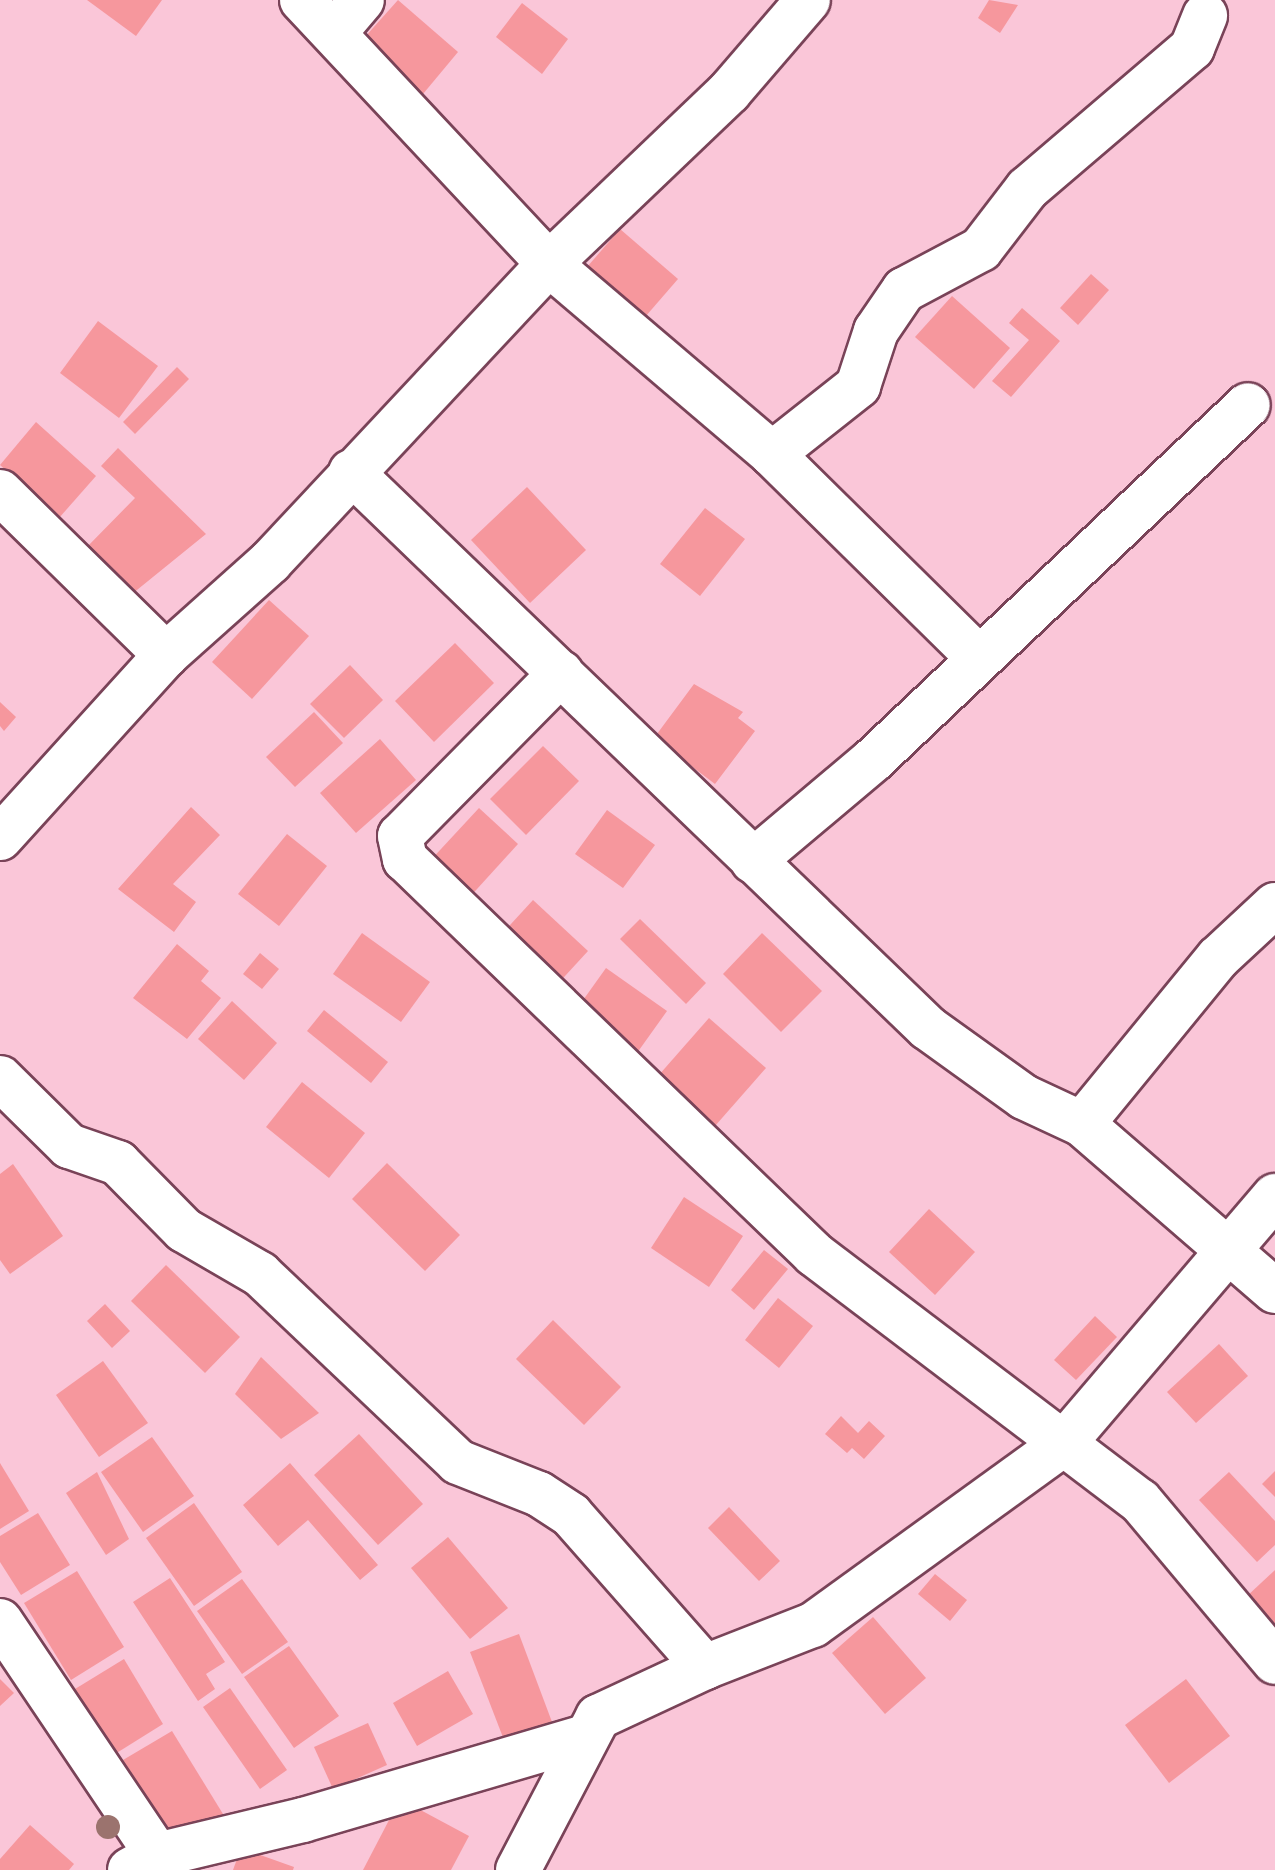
<!DOCTYPE html>
<html>
<head>
<meta charset="utf-8">
<style>
  body { margin:0 }
  #map { position:relative; width:1275px; height:1870px; overflow:hidden; background:#fac6d8; font-family:"Sofia Sans Condensed",sans-serif }
  div>[style] { position:absolute }
  [style*='--x'] { left:calc(var(--x)*1px); top:calc(var(--y)*1px); width:calc(var(--w)*1px); rotate:calc(var(--a)*1deg) }
  .building>* { inset:0; background:#f6979d }
  .roads { filter:drop-shadow(2px 0 #794358) drop-shadow(-2px 0 #794358) drop-shadow(0 2px #794358) drop-shadow(0 -2px #794358) }
  .minor>* { height:44px; margin:-22px; padding:0 22px; transform-origin:22px; border-radius:22px; background:#fff }
  .trees>* { width:24px; height:24px; margin:-12px; border-radius:50%; background:#9b736e }
  span { translate:-50% -50%; white-space:nowrap; text-align:center; line-height:1.15; -webkit-text-stroke:6px #fcf5f8; paint-order:stroke }
</style>
</head>
<body>
<div id="map">
  <div class="building">
    <div style="clip-path:polygon(87px 0,162px 0,136px 36px)"></div>
    <div style="clip-path:polygon(398px 0,458px 52px,418px 100px,356px 47px)"></div>
    <div style="clip-path:polygon(989px 0,1018px 5px,1000px 33px,978px 18px)"></div>
    <div style="clip-path:polygon(522px 3px,568px 39px,542px 74px,496px 37px)"></div>
    <div style="clip-path:polygon(620px 229px,678px 279px,639px 324px,581px 274px)"></div>
    <div style="clip-path:polygon(1091px 274px,1109px 290px,1078px 325px,1060px 308px)"></div>
    <div style="clip-path:polygon(952px 296px,1010px 348px,974px 389px,915px 337px)"></div>
    <div style="clip-path:polygon(1022px 308px,1060px 341px,1011px 397px,992px 381px,1029px 340px,1009px 323px)"></div>
    <div style="clip-path:polygon(98px 321px,158px 366px,119px 418px,60px 373px)"></div>
    <div style="clip-path:polygon(177px 367px,189px 379px,135px 434px,123px 422px)"></div>
    <div style="clip-path:polygon(36px 422px,96px 476px,59px 518px,0 465px)"></div>
    <div style="clip-path:polygon(118px 448px,206px 534px,132px 594px,85px 549px,135px 498px,101px 466px)"></div>
    <div style="clip-path:polygon(527px 487px,586px 550px,530px 603px,471px 540px)"></div>
    <div style="clip-path:polygon(705px 508px,745px 539px,700px 596px,660px 564px)"></div>
    <div style="clip-path:polygon(269px 600px,309px 636px,252px 699px,212px 662px)"></div>
    <div style="clip-path:polygon(455px 643px,494px 683px,434px 742px,395px 701px)"></div>
    <div style="clip-path:polygon(350px 665px,383px 700px,344px 738px,310px 704px)"></div>
    <div style="clip-path:polygon(694px 684px,743px 712px,738px 718px,755px 731px,715px 784px,654px 738px)"></div>
    <div style="clip-path:polygon(0 702px,16px 717px,4px 731px,0 726px)"></div>
    <div style="clip-path:polygon(314px 712px,343px 743px,295px 787px,266px 757px)"></div>
    <div style="clip-path:polygon(380px 739px,416px 780px,356px 833px,320px 793px)"></div>
    <div style="clip-path:polygon(543px 746px,579px 781px,526px 835px,490px 799px)"></div>
    <div style="clip-path:polygon(191px 807px,220px 835px,173px 884px,196px 902px,174px 932px,118px 889px)"></div>
    <div style="clip-path:polygon(479px 808px,518px 844px,467px 900px,428px 863px)"></div>
    <div style="clip-path:polygon(607px 810px,655px 845px,623px 888px,575px 854px)"></div>
    <div style="clip-path:polygon(287px 834px,327px 866px,279px 926px,238px 894px)"></div>
    <div style="clip-path:polygon(533px 900px,588px 951px,554px 988px,499px 937px)"></div>
    <div style="clip-path:polygon(640px 919px,706px 983px,686px 1004px,620px 939px)"></div>
    <div style="clip-path:polygon(362px 933px,430px 982px,401px 1022px,333px 974px)"></div>
    <div style="clip-path:polygon(762px 933px,822px 991px,781px 1032px,723px 974px)"></div>
    <div style="clip-path:polygon(177px 944px,209px 971px,201px 981px,221px 998px,187px 1039px,133px 998px)"></div>
    <div style="clip-path:polygon(260px 953px,279px 969px,262px 989px,243px 974px)"></div>
    <div style="clip-path:polygon(606px 968px,667px 1011px,637px 1053px,576px 1010px)"></div>
    <div style="clip-path:polygon(232px 1001px,277px 1043px,244px 1080px,198px 1039px)"></div>
    <div style="clip-path:polygon(324px 1010px,388px 1062px,371px 1083px,307px 1031px)"></div>
    <div style="clip-path:polygon(709px 1018px,766px 1068px,708px 1134px,651px 1084px)"></div>
    <div style="clip-path:polygon(302px 1082px,365px 1133px,329px 1178px,266px 1127px)"></div>
    <div style="clip-path:polygon(387px 1163px,460px 1235px,425px 1271px,352px 1199px)"></div>
    <div style="clip-path:polygon(13px 1164px,63px 1236px,10px 1274px,0 1260px,0 1174px)"></div>
    <div style="clip-path:polygon(684px 1197px,743px 1236px,709px 1287px,651px 1248px)"></div>
    <div style="clip-path:polygon(929px 1209px,975px 1252px,935px 1295px,889px 1252px)"></div>
    <div style="clip-path:polygon(764px 1250px,788px 1269px,754px 1310px,731px 1290px)"></div>
    <div style="clip-path:polygon(166px 1265px,240px 1337px,205px 1373px,131px 1301px)"></div>
    <div style="clip-path:polygon(778px 1298px,813px 1326px,779px 1368px,745px 1340px)"></div>
    <div style="clip-path:polygon(105px 1304px,130px 1331px,112px 1348px,87px 1321px)"></div>
    <div style="clip-path:polygon(1095px 1316px,1117px 1337px,1076px 1380px,1054px 1360px)"></div>
    <div style="clip-path:polygon(553px 1320px,621px 1387px,584px 1425px,516px 1359px)"></div>
    <div style="clip-path:polygon(1219px 1344px,1248px 1376px,1196px 1423px,1167px 1392px)"></div>
    <div style="clip-path:polygon(261px 1357px,319px 1413px,281px 1439px,235px 1394px)"></div>
    <div style="clip-path:polygon(103px 1361px,148px 1423px,99px 1457px,56px 1395px)"></div>
    <div style="clip-path:polygon(841px 1416px,858px 1433px,869px 1421px,885px 1436px,864px 1459px,852px 1448px,847px 1453px,825px 1434px)"></div>
    <div style="clip-path:polygon(359px 1434px,423px 1504px,378px 1545px,314px 1475px)"></div>
    <div style="clip-path:polygon(152px 1437px,194px 1496px,143px 1532px,101px 1472px)"></div>
    <div style="clip-path:polygon(0 1463px,29px 1511px,0 1529px)"></div>
    <div style="clip-path:polygon(290px 1463px,378px 1565px,360px 1580px,308px 1520px,278px 1546px,243px 1505px)"></div>
    <div style="clip-path:polygon(1275px 1471px,1275px 1497px,1262px 1484px)"></div>
    <div style="clip-path:polygon(97px 1472px,129px 1539px,106px 1555px,66px 1493px)"></div>
    <div style="clip-path:polygon(1229px 1472px,1275px 1521px,1275px 1545px,1257px 1562px,1199px 1500px)"></div>
    <div style="clip-path:polygon(194px 1503px,242px 1572px,194px 1606px,146px 1538px)"></div>
    <div style="clip-path:polygon(729px 1507px,780px 1561px,759px 1581px,708px 1528px)"></div>
    <div style="clip-path:polygon(38px 1513px,70px 1565px,21px 1595px,0 1562px,0 1536px)"></div>
    <div style="clip-path:polygon(448px 1537px,508px 1608px,470px 1639px,411px 1568px)"></div>
    <div style="clip-path:polygon(1275px 1570px,1275px 1637px,1246px 1597px)"></div>
    <div style="clip-path:polygon(77px 1571px,124px 1647px,71px 1680px,24px 1603px)"></div>
    <div style="clip-path:polygon(935px 1574px,967px 1600px,950px 1621px,918px 1594px)"></div>
    <div style="clip-path:polygon(170px 1578px,225px 1662px,206px 1674px,215px 1689px,198px 1701px,133px 1602px)"></div>
    <div style="clip-path:polygon(242px 1579px,288px 1642px,242px 1674px,197px 1611px)"></div>
    <div style="clip-path:polygon(873px 1617px,926px 1678px,885px 1714px,832px 1653px)"></div>
    <div style="clip-path:polygon(519px 1634px,552px 1722px,504px 1740px,470px 1652px)"></div>
    <div style="clip-path:polygon(289px 1646px,339px 1716px,294px 1748px,244px 1677px)"></div>
    <div style="clip-path:polygon(124px 1659px,163px 1724px,115px 1754px,75px 1689px)"></div>
    <div style="clip-path:polygon(448px 1671px,473px 1714px,417px 1746px,393px 1703px)"></div>
    <div style="clip-path:polygon(0 1679px,14px 1693px,0 1706px)"></div>
    <div style="clip-path:polygon(1186px 1679px,1230px 1736px,1169px 1783px,1125px 1725px)"></div>
    <div style="clip-path:polygon(230px 1688px,287px 1770px,260px 1789px,203px 1707px)"></div>
    <div style="clip-path:polygon(368px 1723px,387px 1765px,333px 1789px,314px 1747px)"></div>
    <div style="clip-path:polygon(172px 1731px,223px 1814px,175px 1844px,123px 1760px)"></div>
    <div style="clip-path:polygon(400px 1799px,469px 1836px,451px 1870px,363px 1870px)"></div>
    <div style="clip-path:polygon(30px 1825px,74px 1864px,69px 1870px,0 1870px,0 1859px)"></div>
    <div style="clip-path:polygon(241px 1848px,294px 1867px,293px 1870px,233px 1870px)"></div>
  </div>
  <div class="roads">
    <div class="minor">
      <div style="--x:302;--y:0;--w:362;--a:46.9"></div>
      <div style="--x:549;--y:264;--w:293;--a:40.4"></div>
      <div style="--x:772;--y:454;--w:288;--a:44.6"></div>
      <div style="--x:334;--y:33;--w:43;--a:-49.7"></div>
      <div style="--x:772;--y:454;--w:110;--a:-38.3"></div>
      <div style="--x:858;--y:386;--w:58;--a:-71.9"></div>
      <div style="--x:876;--y:331;--w:50;--a:-55.7"></div>
      <div style="--x:904;--y:290;--w:87;--a:-28"></div>
      <div style="--x:981;--y:249;--w:76;--a:-52.5"></div>
      <div style="--x:1027;--y:189;--w:217;--a:-40.5"></div>
      <div style="--x:1192;--y:48;--w:35;--a:-68"></div>
      <div style="--x:351;--y:472;--w:801;--a:43.94"></div>
      <div style="--x:928;--y:1028;--w:118;--a:35.7"></div>
      <div style="--x:1024;--y:1097;--w:64;--a:25"></div>
      <div style="--x:1082;--y:1124;--w:255;--a:40.9"></div>
      <div style="--x:0;--y:492;--w:233;--a:44.5"></div>
      <div style="--x:561;--y:673;--w:229;--a:134.6"></div>
      <div style="--x:400;--y:836;--w:24;--a:78"></div>
      <div style="--x:405;--y:859;--w:569;--a:44"></div>
      <div style="--x:814;--y:1254;--w:409;--a:37.2"></div>
      <div style="--x:1140;--y:1501;--w:210;--a:50"></div>
      <div style="--x:0;--y:838;--w:247;--a:-47.8"></div>
      <div style="--x:166;--y:655;--w:140;--a:-41.8"></div>
      <div style="--x:270;--y:562;--w:408;--a:-46.9"></div>
      <div style="--x:549;--y:264;--w:249;--a:-43.7"></div>
      <div style="--x:729;--y:92;--w:121;--a:-49.3"></div>
      <div style="--x:753;--y:861;--w:157;--a:-40.1"></div>
      <div style="--x:873;--y:760;--w:516;--a:-43.43"></div>
      <div style="--x:0;--y:1078;--w:97;--a:44.6"></div>
      <div style="--x:69;--y:1146;--w:52;--a:19.1"></div>
      <div style="--x:118;--y:1163;--w:94;--a:45.4"></div>
      <div style="--x:184;--y:1230;--w:88;--a:30.1"></div>
      <div style="--x:260;--y:1274;--w:273;--a:43.5"></div>
      <div style="--x:458;--y:1462;--w:87;--a:21.6"></div>
      <div style="--x:539;--y:1494;--w:38;--a:33"></div>
      <div style="--x:571;--y:1515;--w:203;--a:48.6"></div>
      <div style="--x:705;--y:1667;--w:116;--a:-21.3"></div>
      <div style="--x:813;--y:1625;--w:310;--a:-35.9"></div>
      <div style="--x:1064;--y:1443;--w:325;--a:-49.5"></div>
      <div style="--x:1082;--y:1124;--w:215;--a:-50.7"></div>
      <div style="--x:1218;--y:958;--w:78;--a:-42.9"></div>
      <div style="--x:0;--y:1621;--w:282;--a:56.1"></div>
      <div style="--x:130;--y:1870;--w:31;--a:-29"></div>
      <div style="--x:157;--y:1855;--w:150;--a:-13.5"></div>
      <div style="--x:303;--y:1820;--w:291;--a:-16.4"></div>
      <div style="--x:518;--y:1870;--w:173;--a:-62.4"></div>
      <div style="--x:598;--y:1717;--w:118;--a:-25"></div>
    </div>
  </div>
  <div class="trees">
    <div style="left:108px;top:1827px"></div>
  </div>
</div>
</body>
</html>
